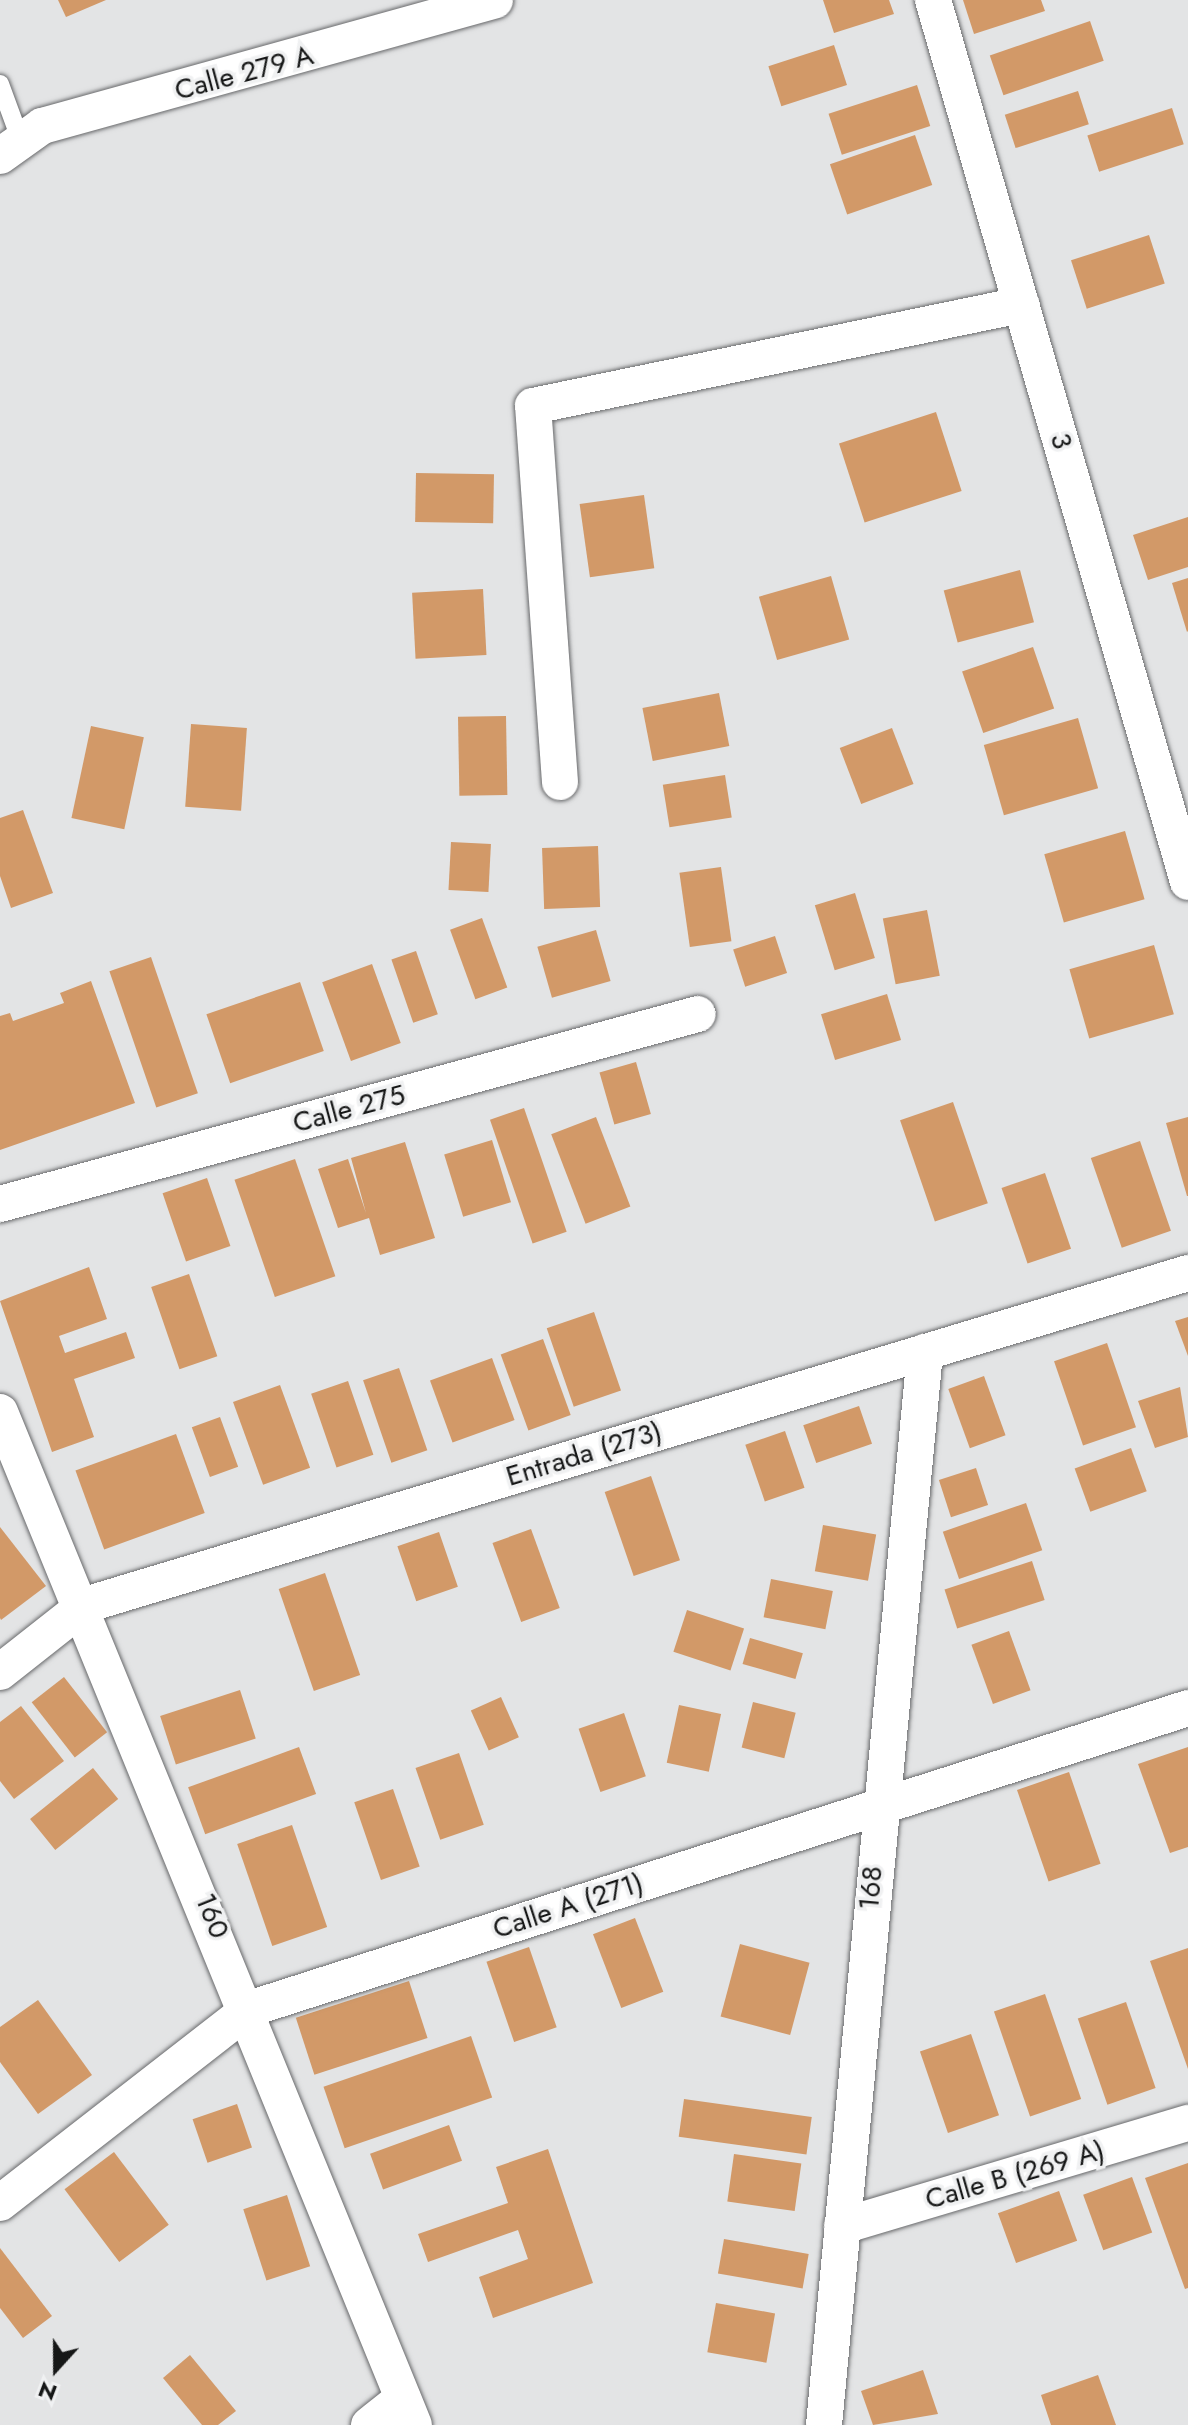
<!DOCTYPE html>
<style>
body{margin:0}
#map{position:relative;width:1188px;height:2425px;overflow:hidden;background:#e3e4e5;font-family:Jost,sans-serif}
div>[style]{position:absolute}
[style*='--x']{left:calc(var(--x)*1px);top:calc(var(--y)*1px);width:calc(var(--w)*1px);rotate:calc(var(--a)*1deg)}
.building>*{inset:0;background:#d29968;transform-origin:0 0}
.roads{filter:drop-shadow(0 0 2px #68696b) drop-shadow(0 0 2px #68696b)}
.lane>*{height:18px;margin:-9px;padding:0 9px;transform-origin:9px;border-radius:9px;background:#fff}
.street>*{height:36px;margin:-18px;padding:0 18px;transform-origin:18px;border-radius:18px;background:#fff}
span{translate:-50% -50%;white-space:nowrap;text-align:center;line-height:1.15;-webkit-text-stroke:7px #f0f1f2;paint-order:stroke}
.street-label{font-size:28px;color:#161717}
.north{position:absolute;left:16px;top:2329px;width:80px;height:80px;-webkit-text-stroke:6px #f0f1f2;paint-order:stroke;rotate:201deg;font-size:22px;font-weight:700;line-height:32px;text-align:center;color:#161717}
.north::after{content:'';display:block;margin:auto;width:28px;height:36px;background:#161717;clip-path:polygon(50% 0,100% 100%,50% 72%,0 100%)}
</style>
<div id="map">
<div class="building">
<i style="clip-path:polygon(58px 0,106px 0,66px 17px)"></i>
<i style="clip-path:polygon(823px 0,889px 0,894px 14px,834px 33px)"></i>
<i style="clip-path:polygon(963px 0,1041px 0,1045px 11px,974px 34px)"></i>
<i style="left:1090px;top:21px;width:42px;height:106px;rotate:71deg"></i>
<i style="left:834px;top:45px;width:42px;height:69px;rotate:72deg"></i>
<i style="left:917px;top:85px;width:43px;height:93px;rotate:72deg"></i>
<i style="left:1078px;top:91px;width:35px;height:77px;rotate:72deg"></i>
<i style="left:1172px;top:108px;width:38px;height:89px;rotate:72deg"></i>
<i style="left:915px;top:135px;width:53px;height:90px;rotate:71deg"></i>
<i style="left:1149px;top:235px;width:51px;height:82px;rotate:72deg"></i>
<i style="left:936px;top:412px;width:83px;height:102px;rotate:72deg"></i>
<i style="left:416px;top:473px;width:78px;height:49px;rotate:1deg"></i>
<i style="left:644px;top:495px;width:74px;height:65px;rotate:82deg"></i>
<i style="clip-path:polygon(1188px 517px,1188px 567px,1148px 580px,1133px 535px)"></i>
<i style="left:1020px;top:570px;width:54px;height:79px;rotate:75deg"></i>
<i style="left:831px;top:576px;width:66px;height:75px;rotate:74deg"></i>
<i style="clip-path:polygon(1188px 578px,1188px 631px,1187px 632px,1172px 583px)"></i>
<i style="left:483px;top:589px;width:66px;height:71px;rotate:87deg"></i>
<i style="left:1033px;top:647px;width:65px;height:75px;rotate:71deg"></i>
<i style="left:719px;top:693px;width:54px;height:78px;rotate:79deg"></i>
<i style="left:506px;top:716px;width:79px;height:48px;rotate:89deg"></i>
<i style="left:1078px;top:718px;width:73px;height:98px;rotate:74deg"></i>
<i style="left:191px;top:724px;width:56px;height:83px;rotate:4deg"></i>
<i style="left:91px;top:726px;width:54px;height:94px;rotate:12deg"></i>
<i style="left:892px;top:728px;width:60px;height:56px;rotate:69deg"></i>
<i style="left:725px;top:775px;width:43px;height:63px;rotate:81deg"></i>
<i style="clip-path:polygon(23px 810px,53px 893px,11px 908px,0 876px,0 818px)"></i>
<i style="left:1125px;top:831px;width:71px;height:84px;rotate:74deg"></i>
<i style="left:451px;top:842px;width:40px;height:48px;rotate:3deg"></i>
<i style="left:598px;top:846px;width:61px;height:56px;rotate:88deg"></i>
<i style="left:721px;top:867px;width:75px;height:42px;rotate:82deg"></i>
<i style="left:855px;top:893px;width:68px;height:42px;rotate:73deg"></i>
<i style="left:927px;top:910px;width:67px;height:45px;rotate:79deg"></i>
<i style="left:482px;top:918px;width:74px;height:34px;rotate:70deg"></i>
<i style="left:596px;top:930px;width:53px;height:61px;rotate:74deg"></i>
<i style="left:775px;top:936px;width:39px;height:44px;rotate:72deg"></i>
<i style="left:1154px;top:945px;width:72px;height:88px;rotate:74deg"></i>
<i style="left:416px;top:951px;width:67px;height:26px;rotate:71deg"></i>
<i style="left:151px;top:957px;width:144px;height:44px;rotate:71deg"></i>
<i style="left:372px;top:964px;width:84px;height:53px;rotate:70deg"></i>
<i style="clip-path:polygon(91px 981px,135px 1103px,0 1150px,0 1016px,10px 1013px,13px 1021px,64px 1003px,60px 993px)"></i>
<i style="left:300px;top:982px;width:73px;height:99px;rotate:71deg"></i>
<i style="left:887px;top:994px;width:48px;height:69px;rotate:73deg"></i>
<i style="left:636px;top:1062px;width:54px;height:38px;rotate:74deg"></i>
<i style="left:953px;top:1102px;width:107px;height:56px;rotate:71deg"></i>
<i style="left:524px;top:1108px;width:131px;height:36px;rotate:71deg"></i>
<i style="left:596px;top:1117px;width:96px;height:48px;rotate:69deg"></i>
<i style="clip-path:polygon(1188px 1117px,1188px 1196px,1187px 1196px,1166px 1123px)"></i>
<i style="left:492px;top:1140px;width:65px;height:50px;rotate:73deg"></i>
<i style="left:1140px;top:1141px;width:95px;height:52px;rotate:71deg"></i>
<i style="clip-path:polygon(405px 1142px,435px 1238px,380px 1255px,369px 1218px,338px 1228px,318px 1169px,348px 1159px,366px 1213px,351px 1158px)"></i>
<i style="left:295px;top:1159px;width:124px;height:64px;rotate:71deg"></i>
<i style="left:1045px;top:1173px;width:80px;height:46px;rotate:71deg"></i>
<i style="left:207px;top:1178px;width:72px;height:47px;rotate:71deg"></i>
<i style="clip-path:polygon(89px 1267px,107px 1319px,59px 1336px,65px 1353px,126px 1332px,135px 1358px,74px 1379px,94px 1437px,52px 1452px,0 1301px)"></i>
<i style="left:189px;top:1274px;width:87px;height:40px;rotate:71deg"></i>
<i style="left:594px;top:1312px;width:83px;height:50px;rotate:71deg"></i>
<i style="clip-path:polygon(1188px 1317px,1188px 1356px,1175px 1321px)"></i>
<i style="left:543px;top:1339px;width:81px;height:45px;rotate:70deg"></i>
<i style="left:1107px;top:1343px;width:89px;height:56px;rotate:71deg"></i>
<i style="left:492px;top:1358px;width:66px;height:66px;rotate:70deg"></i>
<i style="left:399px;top:1368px;width:87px;height:38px;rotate:71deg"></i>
<i style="left:984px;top:1376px;width:63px;height:38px;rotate:70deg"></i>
<i style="left:348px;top:1381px;width:78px;height:39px;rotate:71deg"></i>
<i style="left:280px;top:1385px;width:88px;height:50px;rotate:70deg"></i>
<i style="clip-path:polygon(1180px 1387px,1188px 1437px,1155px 1448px,1138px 1401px)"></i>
<i style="left:859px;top:1406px;width:40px;height:59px;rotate:71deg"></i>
<i style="left:220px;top:1417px;width:53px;height:30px;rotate:70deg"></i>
<i style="left:785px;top:1431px;width:60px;height:42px;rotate:71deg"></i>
<i style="left:176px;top:1434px;width:84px;height:107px;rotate:70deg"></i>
<i style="left:1131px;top:1448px;width:46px;height:60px;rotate:70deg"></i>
<i style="left:976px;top:1468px;width:39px;height:39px;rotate:72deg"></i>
<i style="left:651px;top:1476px;width:89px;height:49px;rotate:71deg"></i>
<i style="left:1026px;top:1503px;width:50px;height:88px;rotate:71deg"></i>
<i style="left:823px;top:1525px;width:54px;height:47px;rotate:10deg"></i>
<i style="clip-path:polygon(0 1527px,46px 1586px,1px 1620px,0 1618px)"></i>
<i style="left:531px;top:1529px;width:84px;height:41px;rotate:70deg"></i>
<i style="left:439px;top:1532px;width:58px;height:44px;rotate:71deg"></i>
<i style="left:1032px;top:1561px;width:41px;height:92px;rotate:72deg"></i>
<i style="left:325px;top:1573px;width:108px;height:49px;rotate:71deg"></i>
<i style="left:771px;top:1579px;width:63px;height:39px;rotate:11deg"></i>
<i style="left:687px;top:1610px;width:60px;height:44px;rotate:18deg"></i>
<i style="left:1009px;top:1631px;width:63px;height:40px;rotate:70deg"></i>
<i style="left:750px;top:1638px;width:55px;height:27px;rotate:16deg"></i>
<i style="left:64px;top:1677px;width:70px;height:41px;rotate:52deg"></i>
<i style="left:240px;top:1690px;width:51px;height:84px;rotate:72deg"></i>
<i style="left:501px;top:1697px;width:44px;height:33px;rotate:66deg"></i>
<i style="left:753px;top:1702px;width:44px;height:47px;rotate:14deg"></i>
<i style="left:679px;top:1705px;width:43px;height:59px;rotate:12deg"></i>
<i style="clip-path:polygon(21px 1706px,64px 1761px,14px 1799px,0 1781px,0 1722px)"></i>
<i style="left:624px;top:1713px;width:67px;height:48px;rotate:71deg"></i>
<i style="left:299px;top:1747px;width:50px;height:118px;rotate:70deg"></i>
<i style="clip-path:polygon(1188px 1747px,1188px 1847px,1170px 1853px,1138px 1764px)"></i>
<i style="left:459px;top:1753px;width:76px;height:46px;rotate:71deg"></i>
<i style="left:93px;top:1768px;width:40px;height:81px;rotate:51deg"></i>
<i style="left:1069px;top:1772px;width:97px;height:55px;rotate:71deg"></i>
<i style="left:393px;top:1789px;width:82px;height:41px;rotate:71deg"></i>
<i style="left:292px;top:1825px;width:108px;height:58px;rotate:71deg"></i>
<i style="left:635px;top:1918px;width:79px;height:45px;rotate:69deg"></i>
<i style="left:740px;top:1944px;width:72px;height:75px;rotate:15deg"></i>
<i style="left:529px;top:1947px;width:85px;height:45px;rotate:71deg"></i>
<i style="clip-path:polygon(1188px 1948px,1188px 2069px,1150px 1961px)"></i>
<i style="left:409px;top:1981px;width:60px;height:119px;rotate:72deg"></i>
<i style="left:1045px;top:1994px;width:111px;height:54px;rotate:71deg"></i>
<i style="clip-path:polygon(38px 2000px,92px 2075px,38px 2114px,0 2062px,0 2027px)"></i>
<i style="left:1126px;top:2002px;width:91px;height:51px;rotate:71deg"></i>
<i style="left:971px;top:2034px;width:86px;height:54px;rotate:71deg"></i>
<i style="left:471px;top:2036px;width:65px;height:156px;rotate:71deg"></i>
<i style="left:684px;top:2099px;width:129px;height:38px;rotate:8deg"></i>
<i style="left:237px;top:2104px;width:46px;height:47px;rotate:71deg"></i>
<i style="left:449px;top:2125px;width:38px;height:84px;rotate:70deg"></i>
<i style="clip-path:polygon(548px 2149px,593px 2283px,493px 2318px,479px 2277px,528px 2259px,518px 2230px,428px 2262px,418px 2234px,508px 2203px,496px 2167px)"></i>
<i style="left:114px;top:2152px;width:91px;height:62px;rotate:53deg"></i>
<i style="left:734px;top:2154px;width:68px;height:48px;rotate:8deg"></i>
<i style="clip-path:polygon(1188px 2163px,1188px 2288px,1185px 2289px,1145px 2178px)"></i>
<i style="left:1132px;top:2177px;width:59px;height:52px;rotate:70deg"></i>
<i style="left:1059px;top:2191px;width:53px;height:65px;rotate:70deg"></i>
<i style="left:287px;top:2195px;width:75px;height:46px;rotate:72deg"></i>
<i style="left:724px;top:2239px;width:86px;height:35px;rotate:10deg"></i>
<i style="clip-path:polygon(0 2248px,52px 2316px,23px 2338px,0 2308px)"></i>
<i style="left:716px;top:2303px;width:60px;height:50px;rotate:10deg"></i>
<i style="clip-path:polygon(190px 2355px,236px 2411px,218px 2425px,202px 2425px,163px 2378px)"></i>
<i style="clip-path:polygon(923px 2370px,938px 2414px,873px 2425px,861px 2391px)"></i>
<i style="clip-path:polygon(1098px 2375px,1116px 2425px,1051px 2425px,1041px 2395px)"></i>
</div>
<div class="roads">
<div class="lane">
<i style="--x:0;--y:84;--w:55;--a:69.9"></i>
</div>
<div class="street">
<i style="--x:933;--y:0;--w:918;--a:73.87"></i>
<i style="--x:0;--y:156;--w:52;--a:-35.5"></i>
<i style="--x:42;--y:126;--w:470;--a:-15.5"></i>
<i style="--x:560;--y:782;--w:377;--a:-94.1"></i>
<i style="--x:533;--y:406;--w:499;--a:-11.7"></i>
<i style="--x:0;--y:1204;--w:723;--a:-15.23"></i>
<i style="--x:0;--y:1412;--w:1094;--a:67.77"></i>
<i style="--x:0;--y:1672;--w:108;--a:-38.2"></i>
<i style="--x:85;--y:1605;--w:1152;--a:-16.75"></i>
<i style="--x:0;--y:2203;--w:316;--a:-37.9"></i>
<i style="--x:249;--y:2009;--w:986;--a:-17.77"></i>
<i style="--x:842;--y:2226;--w:361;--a:-16.6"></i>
<i style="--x:369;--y:2425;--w:43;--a:-38.5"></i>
<i style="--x:824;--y:2425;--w:1078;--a:-84.62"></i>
</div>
</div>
<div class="street-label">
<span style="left:244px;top:73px;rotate:-15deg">Calle 279 A</span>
<span style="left:1061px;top:441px;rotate:74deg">3</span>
<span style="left:349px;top:1109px;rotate:-15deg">Calle 275</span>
<span style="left:584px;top:1454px;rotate:-17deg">Entrada (273)</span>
<span style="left:871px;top:1888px;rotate:-85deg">168</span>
<span style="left:568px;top:1906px;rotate:-18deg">Calle A (271)</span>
<span style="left:212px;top:1916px;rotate:68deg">160</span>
<span style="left:1015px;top:2175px;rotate:-16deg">Calle B (269 A)</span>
</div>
<div class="north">N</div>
</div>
